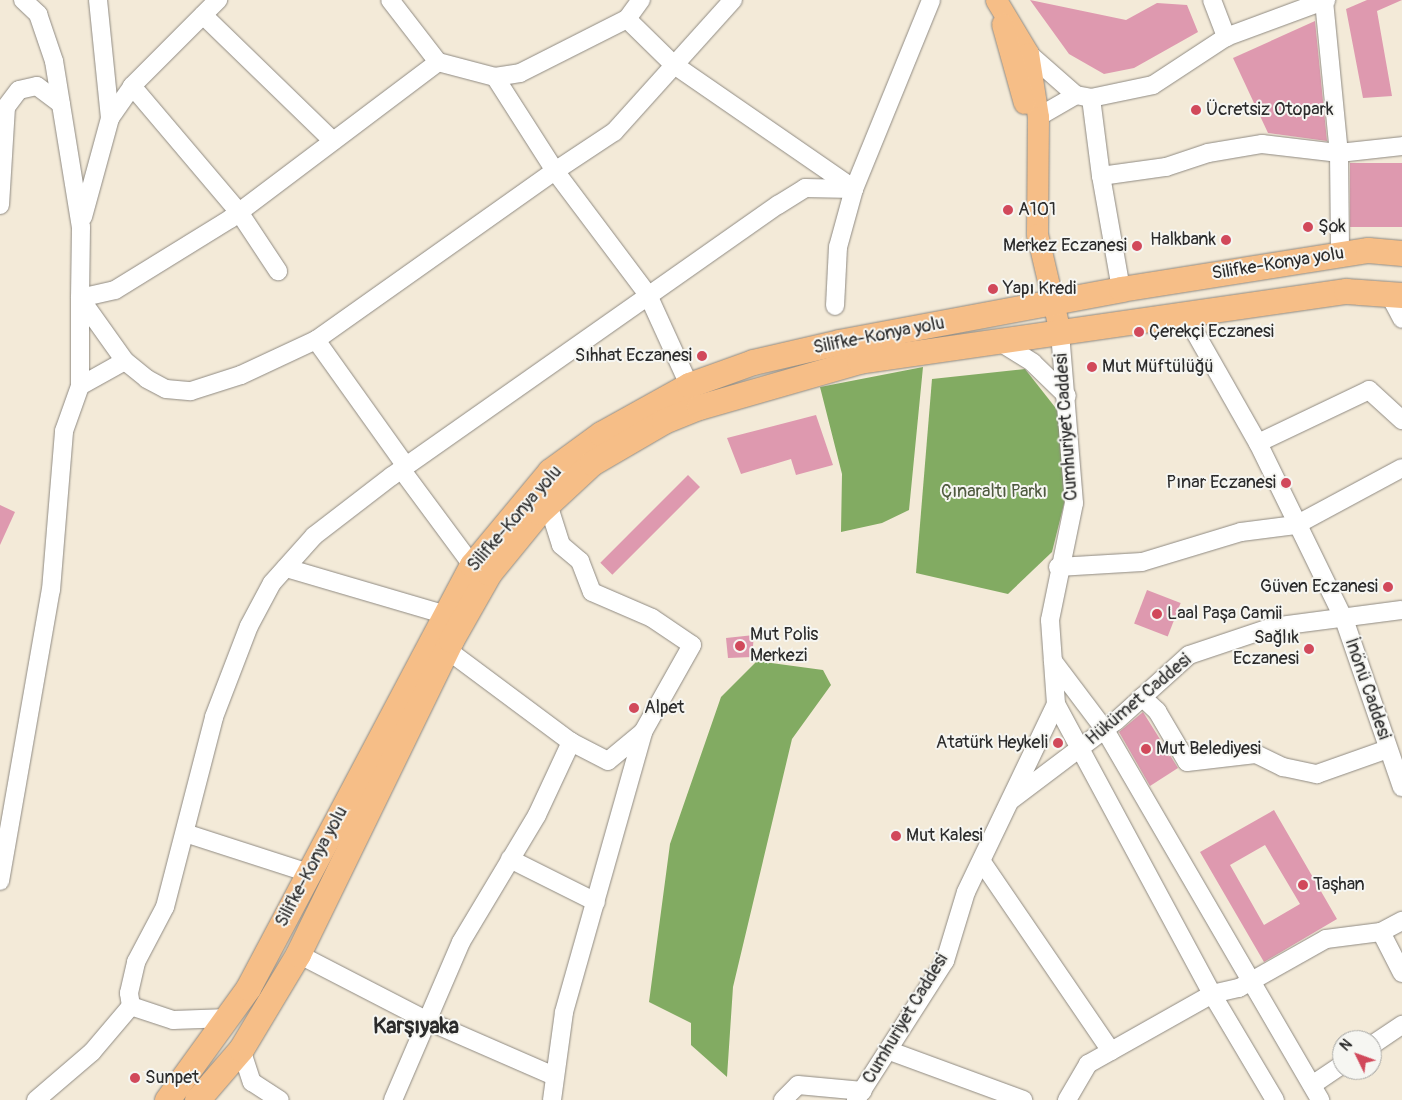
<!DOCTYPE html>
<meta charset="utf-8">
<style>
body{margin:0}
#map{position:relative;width:1402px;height:1100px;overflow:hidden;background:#f3ead8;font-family:Pangolin,sans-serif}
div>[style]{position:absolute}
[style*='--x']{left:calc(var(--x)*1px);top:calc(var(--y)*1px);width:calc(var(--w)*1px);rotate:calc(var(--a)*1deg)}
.forest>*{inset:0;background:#82ab62}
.building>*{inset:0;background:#de99af;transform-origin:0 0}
.roads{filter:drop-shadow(0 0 1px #8f8a82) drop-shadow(0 0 1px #8f8a82)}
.minor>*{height:18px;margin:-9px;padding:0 9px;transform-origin:9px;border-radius:9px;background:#fff}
.major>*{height:21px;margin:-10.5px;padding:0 10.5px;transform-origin:10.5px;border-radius:10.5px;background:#f6be87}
.highway>*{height:25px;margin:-12.5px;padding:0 12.5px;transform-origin:12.5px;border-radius:12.5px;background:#f6be87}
.dots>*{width:14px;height:14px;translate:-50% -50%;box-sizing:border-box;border:2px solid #f6f6f2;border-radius:50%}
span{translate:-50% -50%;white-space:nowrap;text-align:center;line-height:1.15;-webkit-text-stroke:4px #f6f6f2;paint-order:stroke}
.poi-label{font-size:18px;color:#2b2b2b}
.left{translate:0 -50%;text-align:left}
.right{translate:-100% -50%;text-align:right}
.street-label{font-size:18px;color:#2b2b2b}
.park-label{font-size:18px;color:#4f5a3f}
.district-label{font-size:22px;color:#2b2b2b;font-weight:700}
.north{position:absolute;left:1332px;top:1030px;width:50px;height:50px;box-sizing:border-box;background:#f6f6f2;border:1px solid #a5a5a2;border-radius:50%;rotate:312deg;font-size:14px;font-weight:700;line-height:20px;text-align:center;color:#2b2b2b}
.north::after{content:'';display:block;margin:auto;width:18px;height:22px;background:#d1495b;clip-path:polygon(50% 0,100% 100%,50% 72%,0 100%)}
</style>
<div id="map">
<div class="forest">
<i style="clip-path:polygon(923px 367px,909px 510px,882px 523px,841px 532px,842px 474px,820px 387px)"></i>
<i style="clip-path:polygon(1025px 369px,1062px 416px,1065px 500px,1052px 552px,1008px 594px,916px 573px,932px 379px)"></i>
<i style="clip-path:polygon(757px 661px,823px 670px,831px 685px,792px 739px,733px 987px,727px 1077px,691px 1045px,691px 1023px,649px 1002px,670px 844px,721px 697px)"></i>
</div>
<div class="building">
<i style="clip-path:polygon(1030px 0,1126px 20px,1157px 3px,1187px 5px,1198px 32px,1134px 68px,1104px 74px,1069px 54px)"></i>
<i style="clip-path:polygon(1367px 0,1402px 0,1377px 11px,1392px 96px,1363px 98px,1346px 9px)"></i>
<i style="clip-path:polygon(1315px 21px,1327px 141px,1268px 133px,1233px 58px)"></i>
<i style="left:1402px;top:163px;width:64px;height:52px;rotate:90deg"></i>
<i style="clip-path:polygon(816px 415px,833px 465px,796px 475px,791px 459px,741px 474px,727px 438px)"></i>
<i style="left:688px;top:475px;width:17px;height:124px;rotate:45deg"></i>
<i style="clip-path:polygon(0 505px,15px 512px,0 545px)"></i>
<i style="left:1147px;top:590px;width:36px;height:36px;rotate:21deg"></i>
<i style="clip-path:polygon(754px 635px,752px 657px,728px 658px,726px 638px)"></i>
<i style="clip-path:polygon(1143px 712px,1178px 768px,1150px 786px,1119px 732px)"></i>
<i style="clip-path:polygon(evenodd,1274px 810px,1337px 919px,1264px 962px,1200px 852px,1274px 810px,1265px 845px,1300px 904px,1264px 925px,1230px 865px,1265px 845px)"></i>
</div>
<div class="roads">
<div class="minor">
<i style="--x:23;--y:0;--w:21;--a:43"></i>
<i style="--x:38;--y:14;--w:50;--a:71.2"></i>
<i style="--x:54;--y:61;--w:168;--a:80.8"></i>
<i style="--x:81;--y:227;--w:71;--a:90.8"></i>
<i style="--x:80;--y:298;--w:77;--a:54.5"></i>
<i style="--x:125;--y:361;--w:28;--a:39"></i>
<i style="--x:147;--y:379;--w:21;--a:28"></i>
<i style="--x:166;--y:389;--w:25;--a:5"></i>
<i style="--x:191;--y:391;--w:52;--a:-17.7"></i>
<i style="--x:241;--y:375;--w:83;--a:-25"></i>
<i style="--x:316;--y:340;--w:293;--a:-35.3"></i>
<i style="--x:555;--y:171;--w:155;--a:53.1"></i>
<i style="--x:648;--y:295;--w:99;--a:65.5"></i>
<i style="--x:98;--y:0;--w:119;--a:84.2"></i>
<i style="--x:1212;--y:0;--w:40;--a:69"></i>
<i style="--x:1324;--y:1;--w:153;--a:84.4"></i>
<i style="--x:1339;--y:153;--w:102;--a:89.4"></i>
<i style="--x:203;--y:15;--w:181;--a:44.1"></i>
<i style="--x:627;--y:19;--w:24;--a:-54"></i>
<i style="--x:1028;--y:53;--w:64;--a:41.2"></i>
<i style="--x:1076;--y:95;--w:15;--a:11"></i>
<i style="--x:1091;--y:98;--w:63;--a:-11.8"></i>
<i style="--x:1153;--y:85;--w:87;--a:-33.3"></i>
<i style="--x:1226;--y:37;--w:107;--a:-20.3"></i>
<i style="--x:438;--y:62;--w:59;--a:14.7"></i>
<i style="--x:495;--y:77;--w:25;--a:-9"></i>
<i style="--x:520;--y:73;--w:120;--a:-26.8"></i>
<i style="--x:627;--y:19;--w:64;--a:44.4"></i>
<i style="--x:673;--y:64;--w:220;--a:34.6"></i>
<i style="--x:854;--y:189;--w:60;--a:105.4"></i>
<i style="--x:838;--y:247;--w:59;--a:92.9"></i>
<i style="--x:495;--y:77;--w:112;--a:57.4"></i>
<i style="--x:555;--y:171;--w:71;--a:-33.5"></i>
<i style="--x:614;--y:132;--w:178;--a:-48"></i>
<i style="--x:132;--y:86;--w:165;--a:49.7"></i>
<i style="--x:239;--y:212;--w:71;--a:56.5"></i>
<i style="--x:1091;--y:98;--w:79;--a:82.7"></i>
<i style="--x:1038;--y:117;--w:44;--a:-30.1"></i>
<i style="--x:0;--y:205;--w:98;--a:-86.5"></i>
<i style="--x:6;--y:107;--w:21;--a:-53"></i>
<i style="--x:19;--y:90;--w:18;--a:-13"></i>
<i style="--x:37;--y:86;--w:30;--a:37"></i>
<i style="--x:83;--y:217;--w:103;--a:-74.7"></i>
<i style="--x:110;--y:118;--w:39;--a:-55"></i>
<i style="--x:132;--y:86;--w:122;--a:-45"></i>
<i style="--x:1121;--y:289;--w:115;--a:-100"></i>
<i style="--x:1101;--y:176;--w:66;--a:-7.9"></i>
<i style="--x:1166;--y:167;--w:44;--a:-18.4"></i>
<i style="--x:1208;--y:153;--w:55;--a:-9.5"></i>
<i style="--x:1262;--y:144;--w:78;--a:6.7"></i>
<i style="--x:1339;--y:153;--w:63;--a:-6.3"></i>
<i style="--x:1390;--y:296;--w:26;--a:62"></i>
<i style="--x:1184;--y:313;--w:150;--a:60.4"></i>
<i style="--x:1258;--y:443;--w:196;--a:64"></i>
<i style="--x:1344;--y:619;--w:178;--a:71"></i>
<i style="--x:316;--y:340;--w:155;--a:54.5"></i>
<i style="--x:1000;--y:342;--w:39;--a:32"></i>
<i style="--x:1033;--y:363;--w:47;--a:44.1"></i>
<i style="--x:80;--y:386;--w:51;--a:-29.1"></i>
<i style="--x:1258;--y:443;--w:123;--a:-25.5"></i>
<i style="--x:1369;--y:390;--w:45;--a:42.3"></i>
<i style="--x:401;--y:469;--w:119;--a:53.5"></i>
<i style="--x:548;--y:504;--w:43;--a:72.4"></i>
<i style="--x:561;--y:545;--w:25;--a:40"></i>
<i style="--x:580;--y:561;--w:33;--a:69"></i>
<i style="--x:592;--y:592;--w:65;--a:23.4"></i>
<i style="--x:652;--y:618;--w:48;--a:34"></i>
<i style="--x:692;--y:645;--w:100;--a:119.4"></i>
<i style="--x:643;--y:732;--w:45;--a:140.4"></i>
<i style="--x:608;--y:761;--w:42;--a:-152.8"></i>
<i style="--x:1058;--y:567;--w:84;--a:-3.4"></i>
<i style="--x:1142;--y:562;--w:103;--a:-16.9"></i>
<i style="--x:1241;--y:532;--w:55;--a:-7.3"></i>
<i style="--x:1296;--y:525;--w:120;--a:-28.3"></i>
<i style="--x:286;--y:568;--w:164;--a:16.3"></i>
<i style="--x:1053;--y:661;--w:86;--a:53"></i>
<i style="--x:1105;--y:730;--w:428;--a:59.8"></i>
<i style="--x:1142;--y:697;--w:21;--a:43"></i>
<i style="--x:1157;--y:711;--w:59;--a:59.5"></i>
<i style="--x:1187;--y:762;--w:69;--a:-6.6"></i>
<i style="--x:1256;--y:754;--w:30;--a:26"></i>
<i style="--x:1283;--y:767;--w:35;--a:12"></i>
<i style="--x:1317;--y:774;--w:75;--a:-19.4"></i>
<i style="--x:1056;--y:704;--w:329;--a:61.7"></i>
<i style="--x:1212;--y:994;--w:123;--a:59.3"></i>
<i style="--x:1011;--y:800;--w:131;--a:-37"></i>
<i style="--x:1116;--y:721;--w:98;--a:-42.1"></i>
<i style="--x:1189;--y:655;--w:88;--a:-18.6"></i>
<i style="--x:1272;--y:627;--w:131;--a:-7.5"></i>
<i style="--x:185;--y:833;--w:130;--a:17.9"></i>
<i style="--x:510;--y:859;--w:96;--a:26.6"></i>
<i style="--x:982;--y:862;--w:229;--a:55.7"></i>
<i style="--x:0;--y:881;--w:295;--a:-80.1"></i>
<i style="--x:51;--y:590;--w:160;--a:-85.3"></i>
<i style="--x:64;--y:431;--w:48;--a:-70.4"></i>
<i style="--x:80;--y:386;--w:88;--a:-90"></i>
<i style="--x:80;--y:298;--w:36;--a:-13"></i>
<i style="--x:115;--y:290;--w:135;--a:-31.7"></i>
<i style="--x:230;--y:219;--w:261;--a:-37"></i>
<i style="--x:438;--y:62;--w:78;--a:-127.7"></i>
<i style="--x:1381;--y:932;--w:46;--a:62.9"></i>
<i style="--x:298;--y:954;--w:146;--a:27.3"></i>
<i style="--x:428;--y:1021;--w:137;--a:23.6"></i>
<i style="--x:229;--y:1018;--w:56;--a:178"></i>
<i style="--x:173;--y:1020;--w:44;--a:-161.6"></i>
<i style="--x:131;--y:1006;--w:13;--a:-99"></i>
<i style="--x:129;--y:993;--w:32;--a:-77"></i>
<i style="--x:136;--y:962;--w:62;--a:-62.2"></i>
<i style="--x:165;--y:907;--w:196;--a:-75.5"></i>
<i style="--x:214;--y:717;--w:97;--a:-69"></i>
<i style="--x:249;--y:626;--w:49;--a:-61.9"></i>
<i style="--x:272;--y:583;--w:63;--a:-48.2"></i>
<i style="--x:314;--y:536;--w:98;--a:-37.6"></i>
<i style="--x:392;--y:476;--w:472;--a:-35.1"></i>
<i style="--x:778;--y:205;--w:32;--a:-32"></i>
<i style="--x:805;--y:188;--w:49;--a:1.2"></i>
<i style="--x:854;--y:189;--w:204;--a:-67.8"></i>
<i style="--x:1372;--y:1045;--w:36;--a:-34"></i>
<i style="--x:241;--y:1049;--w:35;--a:72"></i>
<i style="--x:252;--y:1082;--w:33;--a:33"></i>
<i style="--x:890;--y:1051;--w:142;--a:20.2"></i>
<i style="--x:1312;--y:1085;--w:36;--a:-34"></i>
<i style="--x:36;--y:1100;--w:74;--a:-40.6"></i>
<i style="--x:92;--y:1052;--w:60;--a:-49.7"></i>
<i style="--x:393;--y:1100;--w:172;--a:-66.7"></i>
<i style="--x:461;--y:942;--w:148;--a:-59.1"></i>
<i style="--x:537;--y:815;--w:81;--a:-65"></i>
<i style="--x:571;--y:742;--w:167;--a:-143.3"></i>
<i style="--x:552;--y:1100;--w:89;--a:-82.2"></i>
<i style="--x:564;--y:1012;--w:291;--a:-74.2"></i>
<i style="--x:783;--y:1100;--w:21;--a:-45"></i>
<i style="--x:798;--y:1085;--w:65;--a:5.3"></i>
<i style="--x:856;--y:1100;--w:165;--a:-57.4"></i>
<i style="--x:945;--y:961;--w:72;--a:-73.1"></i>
<i style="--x:966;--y:892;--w:208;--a:-64.4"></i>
<i style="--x:1056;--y:704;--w:84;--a:-94.1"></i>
<i style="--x:1050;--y:620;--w:119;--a:-78.4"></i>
<i style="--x:1074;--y:503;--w:172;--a:-94.7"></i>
<i style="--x:1067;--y:1100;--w:42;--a:-59.7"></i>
<i style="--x:1088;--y:1064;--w:142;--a:-29.4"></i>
<i style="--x:1212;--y:994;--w:28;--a:-13"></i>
<i style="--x:1239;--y:988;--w:100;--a:-29.4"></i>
<i style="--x:1326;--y:939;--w:55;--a:-7.3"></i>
<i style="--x:1381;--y:932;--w:24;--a:-28"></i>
</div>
<div class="major">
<i style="--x:996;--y:0;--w:62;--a:58.9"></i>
<i style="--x:1028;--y:53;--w:65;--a:81.1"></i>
<i style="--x:1038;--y:117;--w:117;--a:90.5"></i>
<i style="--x:1037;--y:234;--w:101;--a:76.8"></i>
<i style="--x:1002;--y:24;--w:82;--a:74.4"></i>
</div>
<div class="highway">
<i style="--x:167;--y:1100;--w:138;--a:-54.1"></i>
<i style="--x:248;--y:988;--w:479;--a:-62.1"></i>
<i style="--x:472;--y:565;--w:122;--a:-50.3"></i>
<i style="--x:550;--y:471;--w:63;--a:-36"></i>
<i style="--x:601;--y:434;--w:101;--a:-29.1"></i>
<i style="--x:689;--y:385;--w:68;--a:-19.8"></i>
<i style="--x:753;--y:362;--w:88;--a:-13.1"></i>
<i style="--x:839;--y:342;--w:287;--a:-10.6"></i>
<i style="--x:1121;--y:289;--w:250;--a:-9"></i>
<i style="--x:1368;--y:250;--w:34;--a:5"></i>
<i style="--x:197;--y:1100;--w:67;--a:-49.2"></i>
<i style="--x:241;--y:1049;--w:111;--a:-59"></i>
<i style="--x:298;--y:954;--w:349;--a:-64"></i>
<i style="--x:451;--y:640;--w:77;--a:-60.4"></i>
<i style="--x:489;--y:573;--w:79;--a:-50.7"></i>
<i style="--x:539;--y:512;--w:72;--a:-42.8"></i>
<i style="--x:592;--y:463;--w:83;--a:-30.3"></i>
<i style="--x:664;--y:421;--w:38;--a:-22"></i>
<i style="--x:699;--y:407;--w:166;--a:-16"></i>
<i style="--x:859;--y:361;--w:492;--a:-8.2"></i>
<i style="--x:1346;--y:291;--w:56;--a:4.1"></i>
</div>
</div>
<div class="dots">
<i style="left:1196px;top:110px;background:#d1495b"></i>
<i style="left:1008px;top:210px;background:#d1495b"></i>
<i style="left:1308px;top:227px;background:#d1495b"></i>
<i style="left:1226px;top:240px;background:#d1495b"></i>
<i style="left:1137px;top:246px;background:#d1495b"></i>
<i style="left:993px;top:289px;background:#d1495b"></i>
<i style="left:1139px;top:332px;background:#d1495b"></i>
<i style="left:702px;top:356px;background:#d1495b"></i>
<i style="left:1092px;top:367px;background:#d1495b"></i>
<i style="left:1286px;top:483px;background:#d1495b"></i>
<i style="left:1388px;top:587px;background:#d1495b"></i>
<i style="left:1157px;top:614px;background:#d1495b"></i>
<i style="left:740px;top:646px;background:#d1495b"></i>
<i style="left:1309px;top:649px;background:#d1495b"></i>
<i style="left:634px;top:708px;background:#d1495b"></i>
<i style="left:1058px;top:743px;background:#d1495b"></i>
<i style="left:1146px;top:749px;background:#d1495b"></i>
<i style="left:896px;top:836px;background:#d1495b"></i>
<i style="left:1303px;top:885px;background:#d1495b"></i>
<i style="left:135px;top:1078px;background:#d1495b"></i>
</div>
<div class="poi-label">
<span class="left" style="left:1206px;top:110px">Ücretsiz Otopark</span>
<span class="left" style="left:1018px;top:210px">A101</span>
<span class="left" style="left:1318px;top:227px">Şok</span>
<span class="right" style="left:1216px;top:240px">Halkbank</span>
<span class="right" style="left:1127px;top:246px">Merkez Eczanesi</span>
<span class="left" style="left:1003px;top:289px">Yapı Kredi</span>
<span class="left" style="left:1149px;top:332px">Çerekçi Eczanesi</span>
<span class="right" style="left:692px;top:356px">Sıhhat Eczanesi</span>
<span class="left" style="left:1102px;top:367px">Mut Müftülüğü</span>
<span class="right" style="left:1276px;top:483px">Pınar Eczanesi</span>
<span class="right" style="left:1378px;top:587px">Güven Eczanesi</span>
<span class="left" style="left:1167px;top:614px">Laal Paşa Camii</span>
<span class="left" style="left:750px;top:646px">Mut Polis<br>Merkezi</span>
<span class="right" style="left:1299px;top:649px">Sağlık<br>Eczanesi</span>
<span class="left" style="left:644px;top:708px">Alpet</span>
<span class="right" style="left:1048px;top:743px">Atatürk Heykeli</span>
<span class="left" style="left:1156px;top:749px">Mut Belediyesi</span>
<span class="left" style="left:906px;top:836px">Mut Kalesi</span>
<span class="left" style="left:1313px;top:885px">Taşhan</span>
<span class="left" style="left:145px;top:1078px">Sunpet</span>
</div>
<div class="street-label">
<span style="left:1278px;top:264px;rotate:-9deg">Silifke-Konya yolu</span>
<span style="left:879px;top:336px;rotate:-11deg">Silifke-Konya yolu</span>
<span style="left:1067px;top:427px;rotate:-94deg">Cumhuriyet Caddesi</span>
<span style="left:515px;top:519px;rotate:-49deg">Silifke-Konya yolu</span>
<span style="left:1367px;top:689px;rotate:71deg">İnönü Caddesi</span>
<span style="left:1139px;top:700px;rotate:-40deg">Hükümet Caddesi</span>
<span style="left:312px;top:867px;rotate:-62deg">Silifke-Konya yolu</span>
<span style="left:906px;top:1019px;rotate:-59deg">Cumhuriyet Caddesi</span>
</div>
<div class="park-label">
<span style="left:994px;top:492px">Çınaraltı Parkı</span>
</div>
<div class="district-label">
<span style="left:416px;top:1027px">Karşıyaka</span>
</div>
<div class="north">N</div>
</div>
